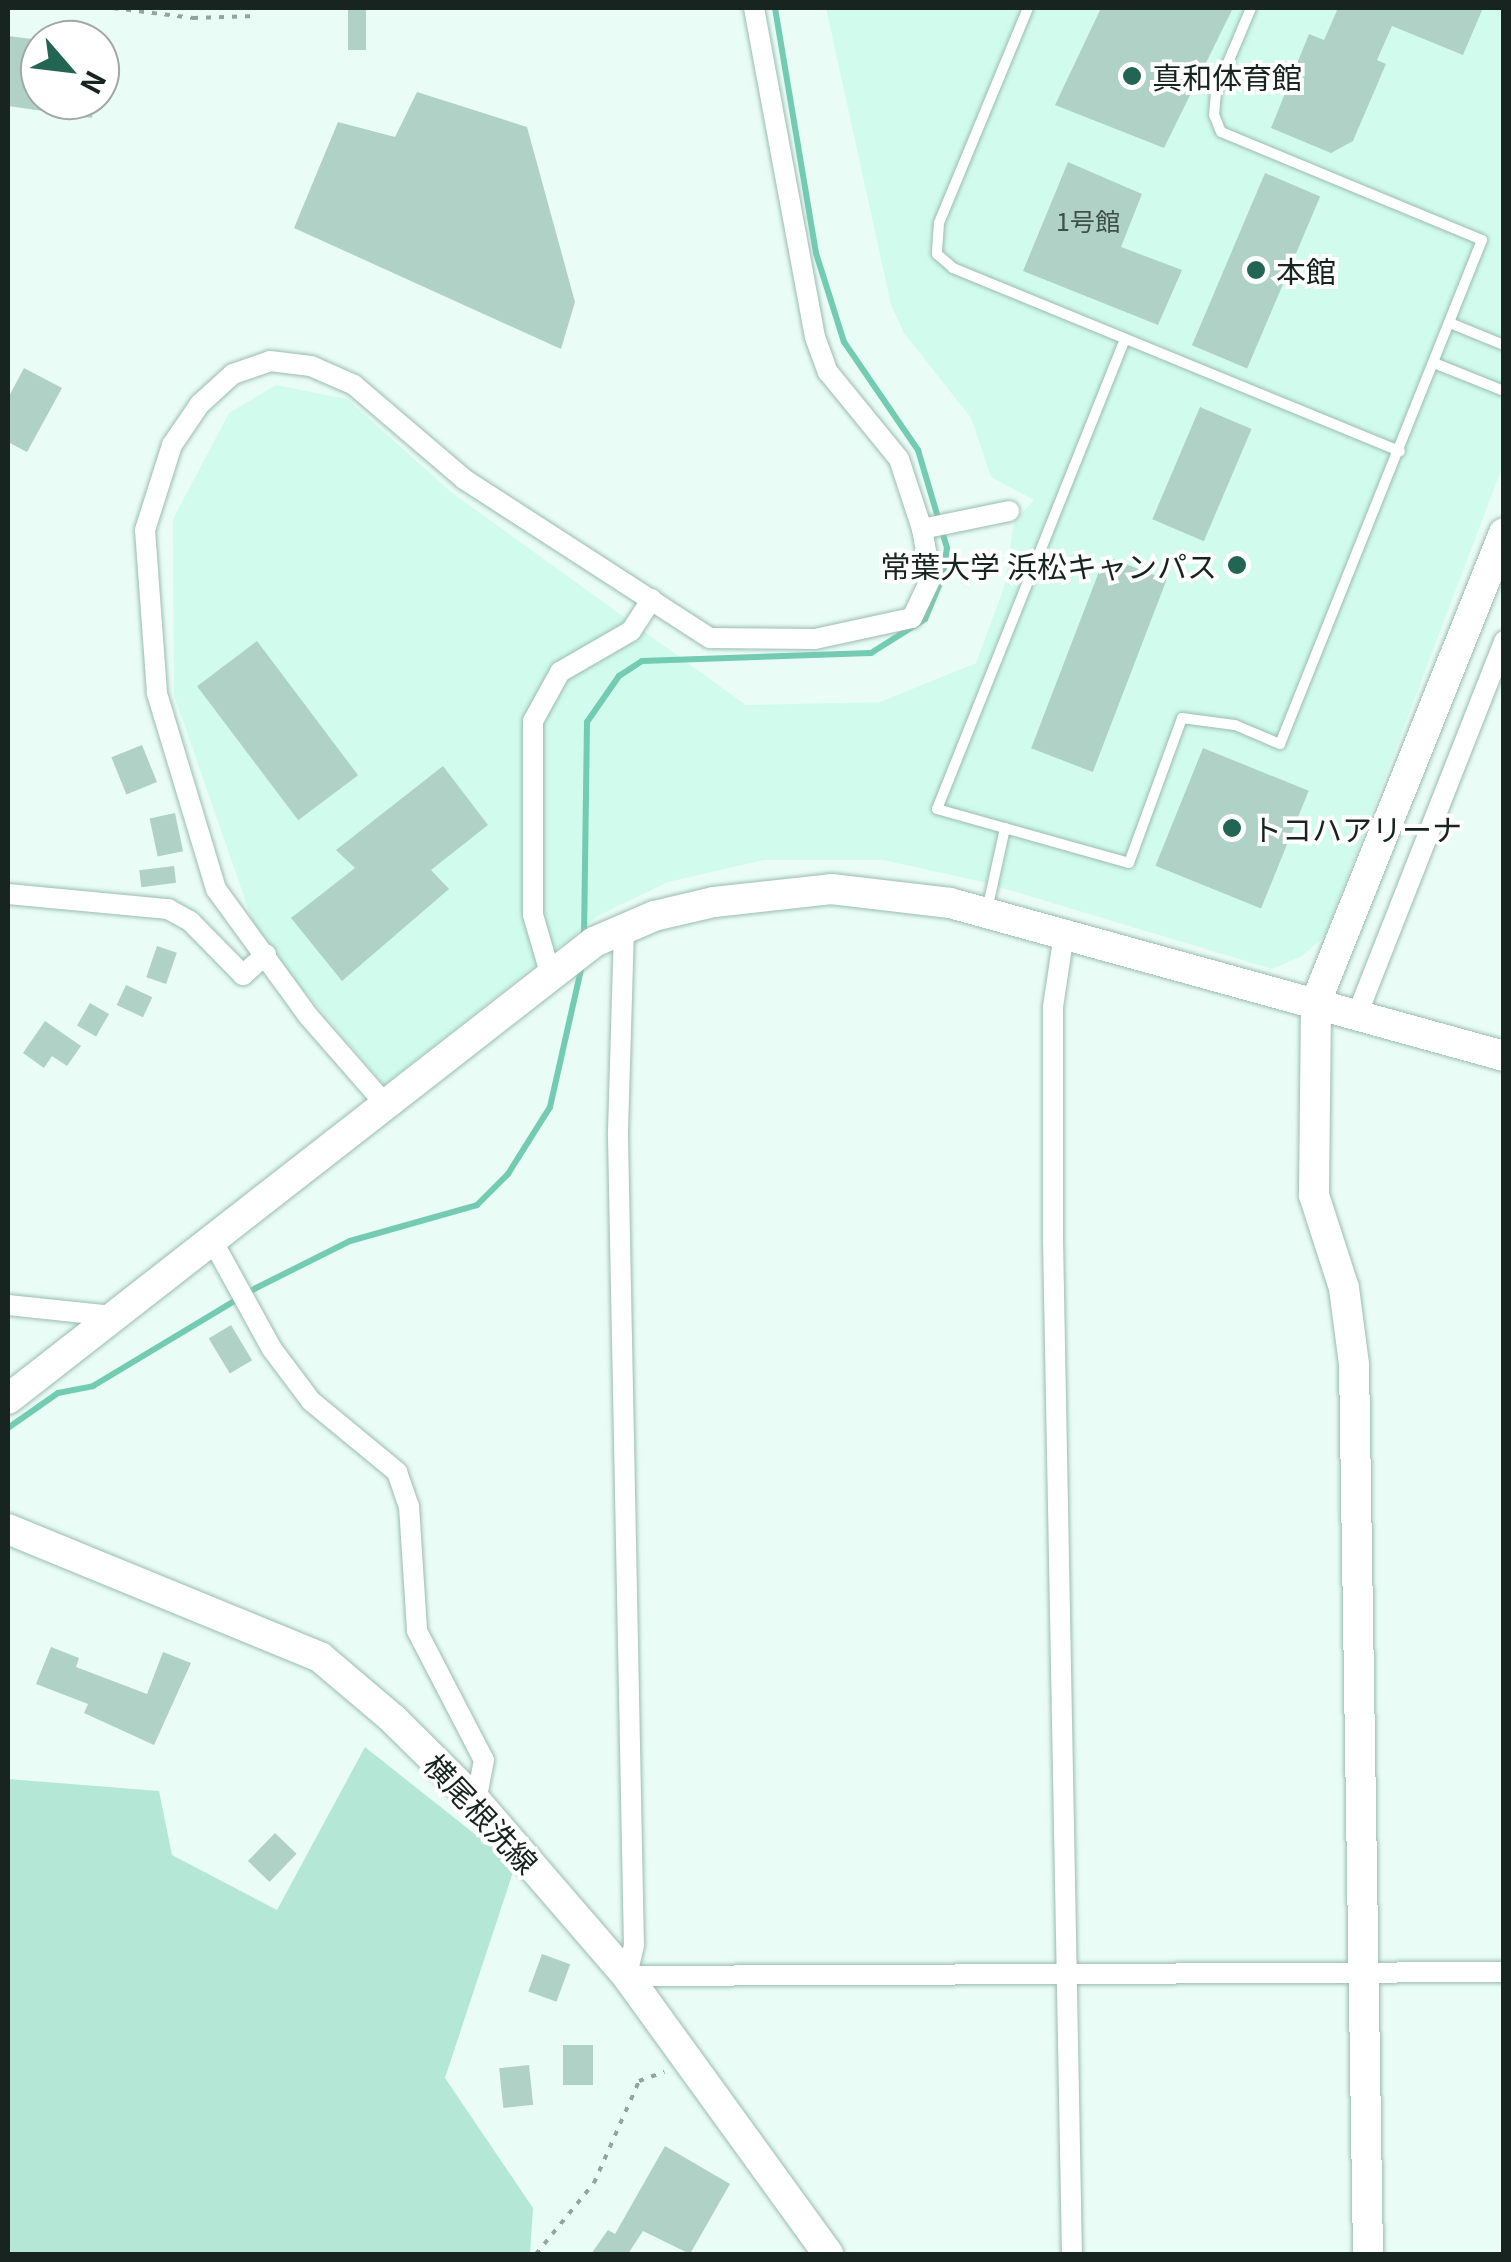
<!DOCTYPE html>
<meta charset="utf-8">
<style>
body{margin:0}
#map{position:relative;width:1511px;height:2262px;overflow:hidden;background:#e9fdf6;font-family:Georgia,"Noto Sans JP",serif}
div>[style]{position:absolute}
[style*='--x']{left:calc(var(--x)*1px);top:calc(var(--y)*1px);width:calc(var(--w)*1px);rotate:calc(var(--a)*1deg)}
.built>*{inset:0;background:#d1fced}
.green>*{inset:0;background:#b5e7d6}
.stream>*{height:6px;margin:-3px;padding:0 3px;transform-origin:3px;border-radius:3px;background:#73cbb1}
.building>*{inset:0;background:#b0d1c6;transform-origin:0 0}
.path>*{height:4px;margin-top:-2px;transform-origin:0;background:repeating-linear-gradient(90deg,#92a49d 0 5px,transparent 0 13px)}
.roads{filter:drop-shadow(0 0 2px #9bbcb1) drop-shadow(0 0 2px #9bbcb1)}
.lane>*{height:10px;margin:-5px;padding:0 5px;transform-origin:5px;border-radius:5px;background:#fff}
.street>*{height:20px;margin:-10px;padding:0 10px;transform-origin:10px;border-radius:10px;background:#fff}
.secondary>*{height:30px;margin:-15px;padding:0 15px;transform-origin:15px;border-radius:15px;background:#fff}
.dots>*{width:28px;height:28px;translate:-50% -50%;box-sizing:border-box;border:5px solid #fff;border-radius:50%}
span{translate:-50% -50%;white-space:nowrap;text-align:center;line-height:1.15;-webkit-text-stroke:8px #fff;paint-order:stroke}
.number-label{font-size:25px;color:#3d4f49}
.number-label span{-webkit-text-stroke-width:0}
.poi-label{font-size:30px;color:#17241f}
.left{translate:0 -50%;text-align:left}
.right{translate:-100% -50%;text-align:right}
.street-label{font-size:30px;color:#17241f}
.frame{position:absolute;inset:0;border:10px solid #17241f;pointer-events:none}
.north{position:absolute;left:20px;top:20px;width:100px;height:100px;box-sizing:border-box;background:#fff;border:2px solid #a2a7a5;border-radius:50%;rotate:118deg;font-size:28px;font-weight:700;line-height:40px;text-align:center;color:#17241f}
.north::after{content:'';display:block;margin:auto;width:35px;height:45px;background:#236553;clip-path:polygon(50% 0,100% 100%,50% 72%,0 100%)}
</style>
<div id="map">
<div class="built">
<i style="clip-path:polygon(826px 8px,1503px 8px,1503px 465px,1325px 936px,1302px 956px,1272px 969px,979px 881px,883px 860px,764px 860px,668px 882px,598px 916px,384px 1085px,258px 937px,174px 695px,173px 519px,229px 413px,276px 385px,347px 399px,451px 492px,746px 705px,880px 702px,976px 663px,1004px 587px,1014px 522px,1034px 500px,991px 477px,971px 418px,904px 333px,891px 305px)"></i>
</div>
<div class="green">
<i style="clip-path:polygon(365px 1747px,515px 1866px,445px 2078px,533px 2208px,530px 2254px,8px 2254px,8px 1779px,159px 1791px,172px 1855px,277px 1910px)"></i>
</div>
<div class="stream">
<i style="--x:584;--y:937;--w:215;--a:-89.2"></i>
<i style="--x:587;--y:722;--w:56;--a:-55.2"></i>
<i style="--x:619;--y:676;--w:27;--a:-33"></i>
<i style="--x:642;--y:661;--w:229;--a:-2"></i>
<i style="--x:871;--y:653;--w:64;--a:-32.2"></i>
<i style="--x:925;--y:619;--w:47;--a:-67.3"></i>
<i style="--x:943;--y:576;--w:28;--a:-82"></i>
<i style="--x:947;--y:548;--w:102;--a:-106.5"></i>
<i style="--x:918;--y:450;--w:131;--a:-124.4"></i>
<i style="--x:844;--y:342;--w:93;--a:-107.5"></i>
<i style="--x:816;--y:253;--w:248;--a:-99.5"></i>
<i style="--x:8;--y:1428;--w:61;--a:-35"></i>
<i style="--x:58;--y:1393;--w:36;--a:-11"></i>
<i style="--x:93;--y:1386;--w:190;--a:-31"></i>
<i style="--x:256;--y:1288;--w:105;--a:-26.6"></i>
<i style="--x:350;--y:1241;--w:132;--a:-15.8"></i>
<i style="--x:477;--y:1205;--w:44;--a:-45"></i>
<i style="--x:508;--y:1174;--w:79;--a:-57.9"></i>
<i style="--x:550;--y:1107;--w:146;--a:-77.3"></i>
</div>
<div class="building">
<i style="left:348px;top:8px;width:18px;height:42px"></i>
<i style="clip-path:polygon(1101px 8px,1233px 8px,1164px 148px,1055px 105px)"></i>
<i style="clip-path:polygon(1338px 8px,1483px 8px,1463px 55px,1392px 26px,1377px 60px,1386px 64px,1353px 141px,1331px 153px,1271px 128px,1309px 34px,1324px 40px)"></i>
<i style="clip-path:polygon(8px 36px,40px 40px,40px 100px,94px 100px,92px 118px,8px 106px)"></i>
<i style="clip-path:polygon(417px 92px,527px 127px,575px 302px,561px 349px,294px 228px,338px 122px,395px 137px)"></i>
<i style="clip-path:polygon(1068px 162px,1142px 194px,1121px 247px,1182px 270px,1158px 325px,1023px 271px)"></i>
<i style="left:1265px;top:173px;width:60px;height:187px;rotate:23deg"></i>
<i style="clip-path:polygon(24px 368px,62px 388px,27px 452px,8px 442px,8px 398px)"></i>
<i style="left:1200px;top:407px;width:56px;height:122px;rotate:23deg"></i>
<i style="left:1105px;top:556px;width:66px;height:206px;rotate:21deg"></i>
<i style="left:257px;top:641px;width:168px;height:75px;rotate:53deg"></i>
<i style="left:142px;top:745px;width:40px;height:33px;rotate:68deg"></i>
<i style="left:1203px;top:748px;width:114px;height:127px;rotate:22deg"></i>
<i style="clip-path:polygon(443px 766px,488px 825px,431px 870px,449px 889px,342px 981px,291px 918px,355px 868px,336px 850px)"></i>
<i style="left:175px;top:813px;width:39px;height:26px;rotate:78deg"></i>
<i style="left:174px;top:866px;width:17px;height:35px;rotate:83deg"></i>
<i style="left:157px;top:946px;width:21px;height:33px;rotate:19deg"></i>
<i style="left:126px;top:985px;width:29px;height:22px;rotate:25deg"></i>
<i style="left:90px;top:1003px;width:22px;height:26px;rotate:30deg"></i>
<i style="clip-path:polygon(45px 1021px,81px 1046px,67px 1066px,52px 1056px,44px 1068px,23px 1053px)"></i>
<i style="left:231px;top:1325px;width:41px;height:26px;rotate:59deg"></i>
<i style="clip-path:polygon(51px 1647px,79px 1658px,76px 1667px,147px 1694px,163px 1652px,191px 1663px,154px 1745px,84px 1713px,88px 1704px,36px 1684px)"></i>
<i style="left:275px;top:1833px;width:30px;height:39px;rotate:44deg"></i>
<i style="left:542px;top:1954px;width:30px;height:40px;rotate:20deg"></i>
<i style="left:563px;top:2045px;width:30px;height:40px"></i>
<i style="left:529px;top:2065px;width:40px;height:30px;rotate:84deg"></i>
<i style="clip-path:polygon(665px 2146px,730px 2184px,690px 2254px,643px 2231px,628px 2254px,591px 2254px,608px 2230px,615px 2234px)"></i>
</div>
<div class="path">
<i style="--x:113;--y:8;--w:81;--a:7.1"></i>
<i style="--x:193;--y:18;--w:64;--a:-1.8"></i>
<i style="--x:536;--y:2254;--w:92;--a:-50.8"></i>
<i style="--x:594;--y:2183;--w:111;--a:-66.2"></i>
<i style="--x:639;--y:2081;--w:27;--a:-20"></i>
</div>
<div class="roads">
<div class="lane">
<i style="--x:1028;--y:8;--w:233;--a:112.5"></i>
<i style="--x:939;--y:223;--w:31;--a:94"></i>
<i style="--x:937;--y:254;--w:21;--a:41"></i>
<i style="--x:953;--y:268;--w:483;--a:22.3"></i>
<i style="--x:1450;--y:323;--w:58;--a:22.2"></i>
<i style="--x:1125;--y:339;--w:506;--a:111.8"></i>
<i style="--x:937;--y:809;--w:199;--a:15.7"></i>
<i style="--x:1129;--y:863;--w:154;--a:-69.9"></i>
<i style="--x:1182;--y:718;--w:53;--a:7.5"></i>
<i style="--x:1235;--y:725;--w:49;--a:22.9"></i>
<i style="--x:1280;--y:744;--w:543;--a:-68.16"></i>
<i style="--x:1482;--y:240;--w:282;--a:-157.5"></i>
<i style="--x:1221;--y:132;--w:18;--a:-112"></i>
<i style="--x:1214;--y:115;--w:24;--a:-85"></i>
<i style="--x:1216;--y:91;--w:90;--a:-67.1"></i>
<i style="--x:1434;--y:363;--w:75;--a:21.8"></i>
<i style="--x:987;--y:910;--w:84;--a:-77.6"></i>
</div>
<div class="street">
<i style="--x:754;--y:8;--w:335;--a:79.5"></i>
<i style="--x:815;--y:337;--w:37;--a:70"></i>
<i style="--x:828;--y:372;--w:112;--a:50.8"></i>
<i style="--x:899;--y:459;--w:74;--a:71.8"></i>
<i style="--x:8;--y:894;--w:161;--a:5.4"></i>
<i style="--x:168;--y:909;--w:25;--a:29"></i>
<i style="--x:190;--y:921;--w:76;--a:45.5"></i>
<i style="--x:243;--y:975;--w:31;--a:-42"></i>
<i style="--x:624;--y:929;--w:208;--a:91.7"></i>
<i style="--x:618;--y:1137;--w:808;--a:88.87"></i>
<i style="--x:634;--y:1945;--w:32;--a:103"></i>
<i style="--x:627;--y:1976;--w:877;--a:-0.26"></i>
<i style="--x:1064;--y:934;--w:74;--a:98.6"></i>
<i style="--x:1053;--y:1007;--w:232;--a:90"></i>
<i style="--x:1053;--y:1239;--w:1015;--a:88.93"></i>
<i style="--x:550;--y:973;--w:60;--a:-106.3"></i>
<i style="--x:533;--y:915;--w:194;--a:-90"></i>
<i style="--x:533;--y:721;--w:56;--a:-61.1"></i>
<i style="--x:560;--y:672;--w:82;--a:-30"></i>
<i style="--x:631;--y:631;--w:38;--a:-57"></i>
<i style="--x:1357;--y:1015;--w:402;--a:-68.5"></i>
<i style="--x:385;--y:1104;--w:116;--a:-131.1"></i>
<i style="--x:309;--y:1017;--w:158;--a:-126"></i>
<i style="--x:216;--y:889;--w:205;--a:-106.8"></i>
<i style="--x:157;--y:693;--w:163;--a:-94.2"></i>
<i style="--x:145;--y:530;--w:89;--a:-72.4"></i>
<i style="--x:172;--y:445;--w:50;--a:-55.7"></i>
<i style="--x:200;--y:404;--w:45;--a:-42.3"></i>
<i style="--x:233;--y:374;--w:39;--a:-19"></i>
<i style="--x:270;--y:361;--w:41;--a:7"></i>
<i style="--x:311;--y:366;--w:47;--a:23.8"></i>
<i style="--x:354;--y:385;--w:145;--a:40.5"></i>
<i style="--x:464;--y:479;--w:293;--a:32.9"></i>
<i style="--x:710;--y:638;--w:105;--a:0.5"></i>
<i style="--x:815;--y:639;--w:99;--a:-12.2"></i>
<i style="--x:912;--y:618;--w:44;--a:-64.6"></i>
<i style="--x:931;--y:578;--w:50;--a:-100.4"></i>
<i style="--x:922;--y:529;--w:89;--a:-11.7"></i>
<i style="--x:212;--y:1240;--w:124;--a:61.2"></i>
<i style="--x:272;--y:1349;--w:65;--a:53.1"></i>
<i style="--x:311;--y:1401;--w:112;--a:39.5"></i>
<i style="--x:397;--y:1472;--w:36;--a:71"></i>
<i style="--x:409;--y:1506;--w:125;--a:86.3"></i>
<i style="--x:417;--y:1631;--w:145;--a:62.6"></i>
<i style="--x:484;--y:1760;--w:42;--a:101"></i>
<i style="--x:8;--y:1305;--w:105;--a:6"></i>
</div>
<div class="secondary">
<i style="--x:8;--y:1399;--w:743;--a:-37.95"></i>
<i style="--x:594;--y:942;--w:65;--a:-23.4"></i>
<i style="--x:654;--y:916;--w:62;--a:-13.1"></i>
<i style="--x:714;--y:902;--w:118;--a:-6.3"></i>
<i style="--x:831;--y:889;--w:120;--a:6.7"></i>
<i style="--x:950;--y:903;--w:575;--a:15.44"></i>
<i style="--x:8;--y:1529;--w:337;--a:22.3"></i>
<i style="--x:320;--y:1657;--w:96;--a:40.3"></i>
<i style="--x:393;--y:1719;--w:117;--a:44.7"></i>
<i style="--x:476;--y:1801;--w:231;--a:49.2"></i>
<i style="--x:627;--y:1976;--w:343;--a:54.1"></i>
<i style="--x:1368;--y:2254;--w:890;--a:-90.9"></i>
<i style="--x:1354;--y:1364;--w:77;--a:-97.5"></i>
<i style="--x:1344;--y:1288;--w:98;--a:-107.9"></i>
<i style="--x:1314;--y:1195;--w:193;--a:-89.4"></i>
<i style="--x:1316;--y:1002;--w:505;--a:-68.16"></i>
</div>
</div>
<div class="dots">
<i style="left:1132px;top:76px;background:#236553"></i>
<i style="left:1256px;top:270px;background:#236553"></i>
<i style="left:1237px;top:565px;background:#236553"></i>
<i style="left:1232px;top:828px;background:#236553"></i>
</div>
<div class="number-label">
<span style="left:1088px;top:220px">1号館</span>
</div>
<div class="poi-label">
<span class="left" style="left:1152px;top:76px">真和体育館</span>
<span class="left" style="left:1276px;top:270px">本館</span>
<span class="right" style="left:1217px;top:565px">常葉大学 浜松キャンパス</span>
<span class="left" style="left:1252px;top:828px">トコハアリーナ</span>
</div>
<div class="street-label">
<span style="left:482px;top:1813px;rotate:47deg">横尾根洗線</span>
</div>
<div class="frame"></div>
<div class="north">N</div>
</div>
